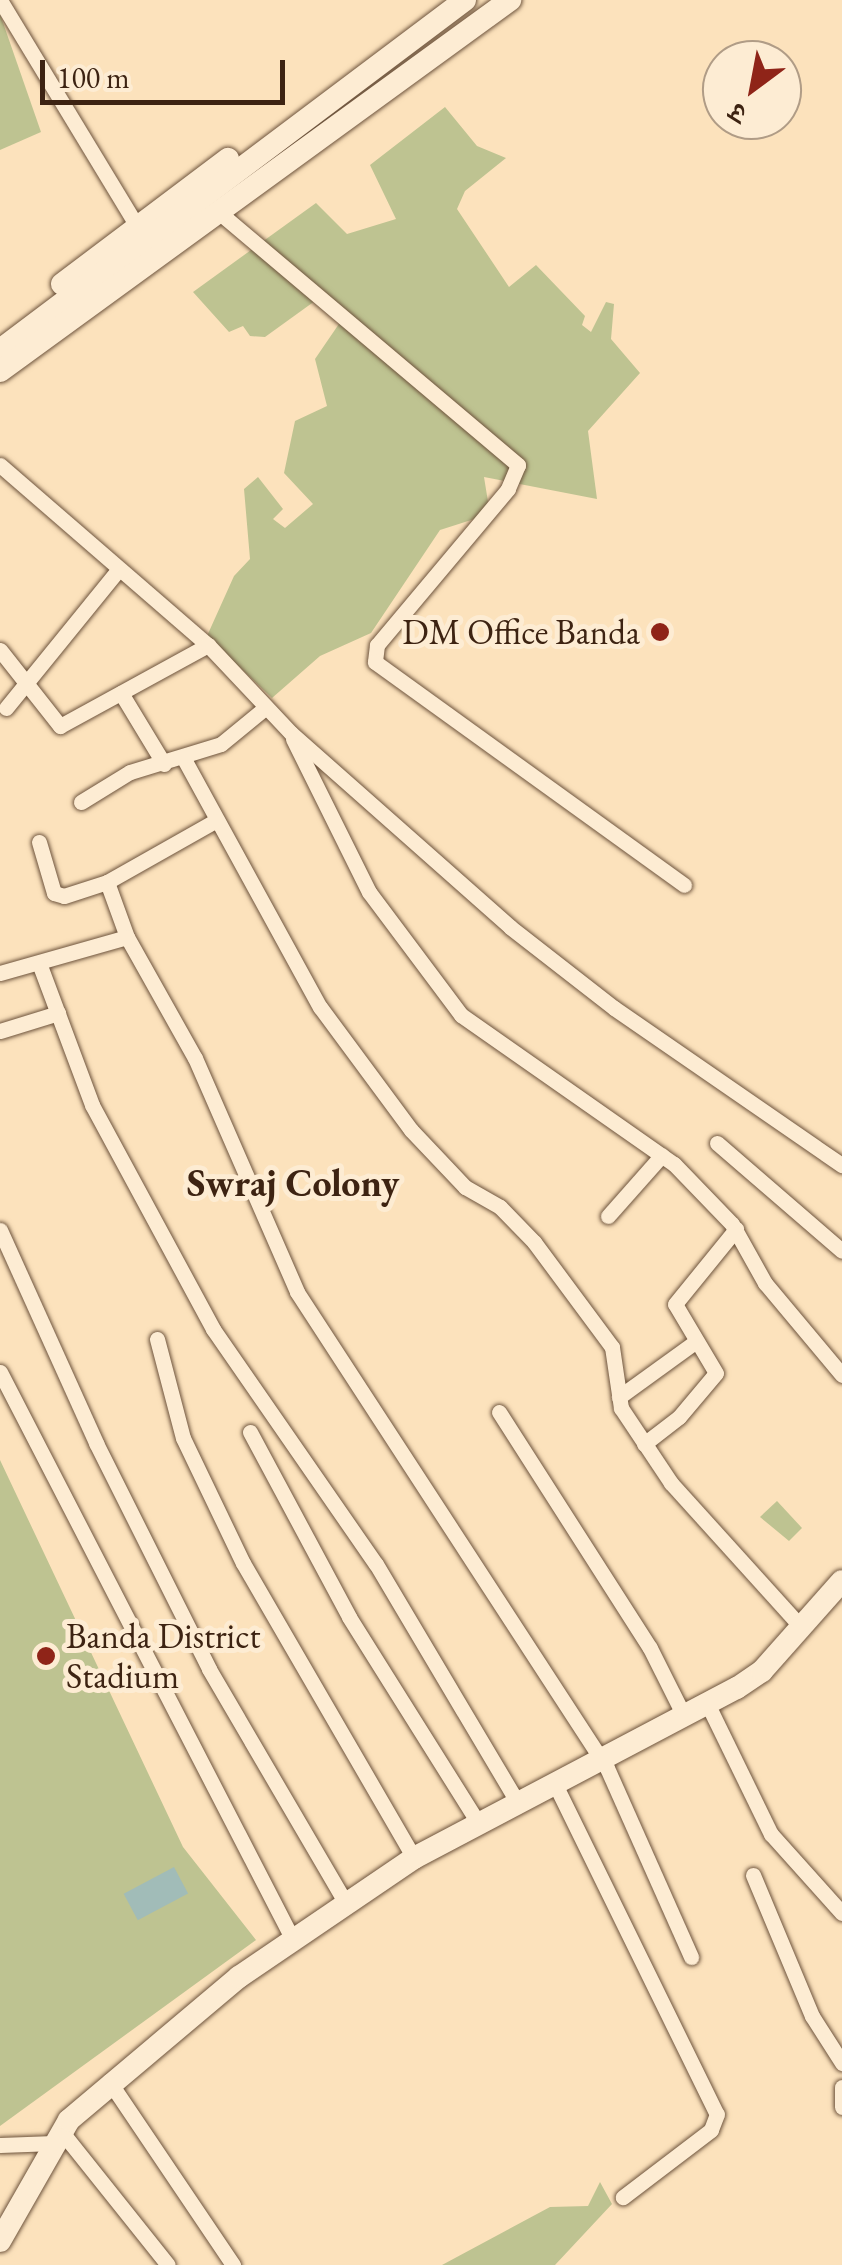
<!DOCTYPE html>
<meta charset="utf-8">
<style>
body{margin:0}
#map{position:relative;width:842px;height:2265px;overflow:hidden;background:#fce2bc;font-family:"EB Garamond","Noto Serif Devanagari",serif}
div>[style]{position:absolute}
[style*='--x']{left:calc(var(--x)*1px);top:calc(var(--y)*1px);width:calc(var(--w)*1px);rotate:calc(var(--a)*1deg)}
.green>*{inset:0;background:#bec391}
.water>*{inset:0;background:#a1bcb8;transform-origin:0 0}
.roads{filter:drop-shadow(0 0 2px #6d533c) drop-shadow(0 0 2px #6d533c)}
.street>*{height:15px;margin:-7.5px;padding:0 7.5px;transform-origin:7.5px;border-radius:7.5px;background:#fdecd3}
.secondary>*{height:22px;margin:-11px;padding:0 11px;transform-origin:11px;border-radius:11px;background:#fdecd3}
.dots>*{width:28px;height:28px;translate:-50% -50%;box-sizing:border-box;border:5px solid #fdecd3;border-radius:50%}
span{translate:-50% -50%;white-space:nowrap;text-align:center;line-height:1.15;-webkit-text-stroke:10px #fdecd3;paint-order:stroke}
.poi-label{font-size:35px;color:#3d2312}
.right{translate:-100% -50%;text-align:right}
.left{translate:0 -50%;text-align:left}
.neighbourhood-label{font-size:38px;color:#3d2312;font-weight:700}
.north{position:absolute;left:702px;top:40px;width:100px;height:100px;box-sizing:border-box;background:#fdecd3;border:2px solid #b09c86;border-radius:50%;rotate:212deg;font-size:28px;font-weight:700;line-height:40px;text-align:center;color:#3d2312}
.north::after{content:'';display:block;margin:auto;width:35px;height:45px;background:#8f2418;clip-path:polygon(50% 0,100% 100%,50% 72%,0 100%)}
.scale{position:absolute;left:40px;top:60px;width:245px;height:45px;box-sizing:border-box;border:5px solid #3d2312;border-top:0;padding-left:12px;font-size:30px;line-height:35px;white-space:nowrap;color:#3d2312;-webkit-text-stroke:8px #fdecd3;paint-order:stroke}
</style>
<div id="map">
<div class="green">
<i style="clip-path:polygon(0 14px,41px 132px,0 150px)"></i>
<i style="clip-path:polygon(445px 107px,477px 146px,506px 158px,465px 191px,457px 209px,509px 287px,536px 265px,585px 316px,582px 325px,591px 332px,606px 302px,614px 304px,611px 339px,640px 373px,588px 431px,597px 499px,484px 477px,490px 514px,440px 530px,371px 633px,320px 656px,272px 698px,207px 636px,234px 576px,250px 559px,244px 489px,258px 477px,283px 509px,273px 519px,285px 528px,313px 504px,284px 473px,295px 421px,327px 406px,315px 359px,343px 318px,326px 293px,265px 337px,250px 336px,243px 326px,229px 332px,193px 292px,316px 203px,347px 234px,396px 219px,370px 165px)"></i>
<i style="clip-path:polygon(0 1460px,183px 1847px,256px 1940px,0 2126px)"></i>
<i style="clip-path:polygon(777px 1501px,802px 1528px,789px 1541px,760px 1517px)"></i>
<i style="clip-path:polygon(600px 2182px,612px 2204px,555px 2265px,442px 2265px,550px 2207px,588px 2206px)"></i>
</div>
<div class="water">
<i style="left:174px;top:1867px;width:30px;height:57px;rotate:62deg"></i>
</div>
<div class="roads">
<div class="street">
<i style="--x:0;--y:0;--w:264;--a:58.8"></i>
<i style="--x:221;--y:214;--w:389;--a:40.2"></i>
<i style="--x:518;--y:465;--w:26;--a:113"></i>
<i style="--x:508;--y:489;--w:204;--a:130"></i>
<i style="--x:377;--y:645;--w:17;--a:97"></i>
<i style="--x:375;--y:662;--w:381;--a:35.8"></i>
<i style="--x:0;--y:465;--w:275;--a:40.9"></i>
<i style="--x:0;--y:650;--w:97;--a:51.7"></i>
<i style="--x:60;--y:726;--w:169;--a:-28.7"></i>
<i style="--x:208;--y:645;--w:121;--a:46.7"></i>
<i style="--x:291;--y:733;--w:293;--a:41.5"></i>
<i style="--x:510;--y:927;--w:132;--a:37.9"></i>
<i style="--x:614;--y:1008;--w:277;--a:34.6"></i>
<i style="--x:121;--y:693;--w:83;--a:58.8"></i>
<i style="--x:6;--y:708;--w:179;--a:-50.9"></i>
<i style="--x:293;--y:739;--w:171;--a:63.6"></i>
<i style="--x:369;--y:892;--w:154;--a:53.2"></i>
<i style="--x:461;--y:1015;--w:260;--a:35"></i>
<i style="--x:674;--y:1164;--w:83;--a:46"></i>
<i style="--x:732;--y:1224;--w:68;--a:60.8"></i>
<i style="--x:765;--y:1283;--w:120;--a:50.1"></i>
<i style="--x:184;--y:759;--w:283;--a:61.3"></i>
<i style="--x:320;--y:1007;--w:153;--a:53.5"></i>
<i style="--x:411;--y:1130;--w:79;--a:46.5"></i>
<i style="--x:465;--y:1187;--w:40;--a:29.7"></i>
<i style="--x:500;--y:1207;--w:49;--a:45.8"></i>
<i style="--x:534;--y:1242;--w:131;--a:53.4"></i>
<i style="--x:612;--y:1347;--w:62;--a:81.6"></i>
<i style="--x:621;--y:1408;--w:90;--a:56.3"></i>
<i style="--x:671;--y:1483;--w:194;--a:47.9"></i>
<i style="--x:81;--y:802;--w:57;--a:-31.5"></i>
<i style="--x:130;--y:772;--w:95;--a:-17.1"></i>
<i style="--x:221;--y:744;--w:58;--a:-39.4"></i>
<i style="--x:39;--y:842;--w:53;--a:73.6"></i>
<i style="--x:54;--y:893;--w:10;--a:17"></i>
<i style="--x:64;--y:896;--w:45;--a:-18"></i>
<i style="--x:107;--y:882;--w:124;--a:-29.5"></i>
<i style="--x:107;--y:882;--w:59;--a:70"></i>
<i style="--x:127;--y:937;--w:139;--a:60.7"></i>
<i style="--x:195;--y:1058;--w:255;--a:66.4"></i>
<i style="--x:297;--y:1292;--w:568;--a:56.93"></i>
<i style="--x:607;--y:1768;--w:207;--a:66"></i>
<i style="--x:39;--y:963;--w:152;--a:69.5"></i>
<i style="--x:92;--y:1105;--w:255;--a:61.6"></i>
<i style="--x:213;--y:1329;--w:286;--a:55.3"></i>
<i style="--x:376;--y:1564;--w:276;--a:59.3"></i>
<i style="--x:0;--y:973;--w:132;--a:-15.8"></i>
<i style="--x:0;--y:1031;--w:61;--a:-17.2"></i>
<i style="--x:717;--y:1143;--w:165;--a:40.8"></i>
<i style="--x:608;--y:1216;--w:81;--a:-48.5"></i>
<i style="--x:0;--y:1230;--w:234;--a:65.7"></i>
<i style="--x:96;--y:1443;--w:253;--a:63.4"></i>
<i style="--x:209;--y:1669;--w:270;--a:59.7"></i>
<i style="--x:157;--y:1339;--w:102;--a:75.3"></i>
<i style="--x:183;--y:1438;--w:139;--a:64.4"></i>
<i style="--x:243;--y:1563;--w:341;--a:59.9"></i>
<i style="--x:0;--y:1372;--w:635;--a:62.71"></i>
<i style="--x:619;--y:1397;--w:94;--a:-35.9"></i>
<i style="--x:499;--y:1412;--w:280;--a:57.4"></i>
<i style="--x:650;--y:1648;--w:74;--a:63.4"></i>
<i style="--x:250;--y:1432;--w:210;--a:61.8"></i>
<i style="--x:349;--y:1617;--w:243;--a:57.9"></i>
<i style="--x:644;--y:1444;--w:44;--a:-37.6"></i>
<i style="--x:679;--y:1417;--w:57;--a:-49.9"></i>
<i style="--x:716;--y:1373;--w:80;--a:-120.7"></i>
<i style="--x:675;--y:1304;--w:97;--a:-50.9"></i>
<i style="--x:707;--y:1703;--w:146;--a:64"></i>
<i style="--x:771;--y:1834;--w:106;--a:48.1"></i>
<i style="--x:554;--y:1782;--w:370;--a:63.9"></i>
<i style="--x:717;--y:2114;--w:17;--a:111"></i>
<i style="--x:711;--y:2130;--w:111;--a:142.7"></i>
<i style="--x:753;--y:1875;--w:153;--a:67.3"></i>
<i style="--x:812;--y:2016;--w:56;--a:57.4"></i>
<i style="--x:109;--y:2081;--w:222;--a:56"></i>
<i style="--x:842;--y:2087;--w:20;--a:90"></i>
<i style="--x:61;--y:2131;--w:171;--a:51.4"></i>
<i style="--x:0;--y:2145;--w:54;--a:-2.1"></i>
</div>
<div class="secondary">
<i style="--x:62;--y:284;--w:208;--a:-37"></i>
<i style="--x:0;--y:350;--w:582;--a:-36.97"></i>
<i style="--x:0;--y:371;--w:631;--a:-36.03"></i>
<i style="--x:0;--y:2241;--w:139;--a:-60.3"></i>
<i style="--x:69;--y:2120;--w:222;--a:-40.1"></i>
<i style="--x:239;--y:1977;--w:212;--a:-34.2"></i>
<i style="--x:414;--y:1858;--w:365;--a:-27.8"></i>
<i style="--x:737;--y:1688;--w:30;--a:-34"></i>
<i style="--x:762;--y:1671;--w:120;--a:-48.4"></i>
</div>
</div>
<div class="dots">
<i style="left:660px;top:632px;background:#8f2418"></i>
<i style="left:46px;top:1656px;background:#8f2418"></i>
</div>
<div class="poi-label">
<span class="right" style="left:640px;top:632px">DM Office Banda</span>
<span class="left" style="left:66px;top:1656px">Banda District<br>Stadium</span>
</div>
<div class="neighbourhood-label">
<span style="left:293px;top:1183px">Swraj Colony</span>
</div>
<div class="north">उ</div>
<div class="scale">100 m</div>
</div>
